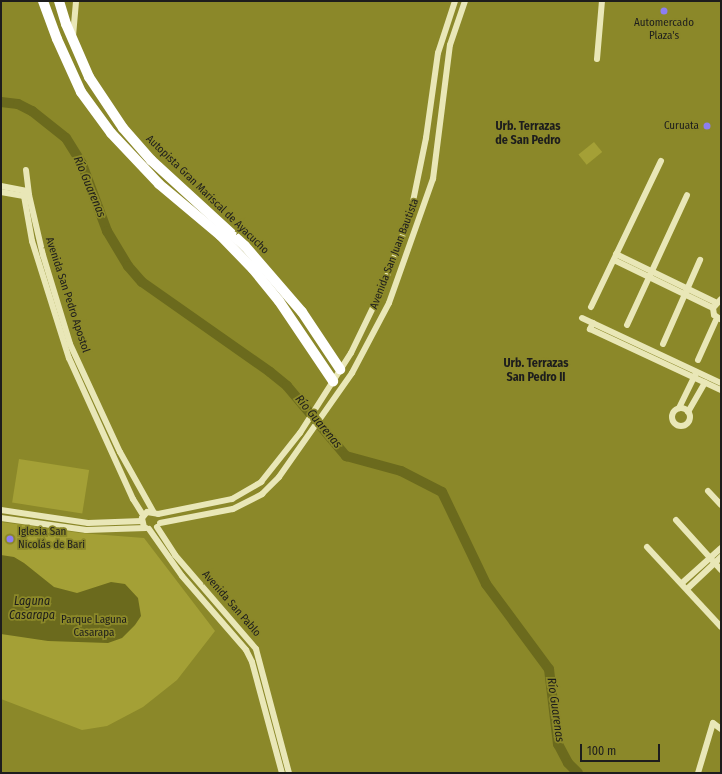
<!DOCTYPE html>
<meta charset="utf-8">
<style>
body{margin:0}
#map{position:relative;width:722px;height:774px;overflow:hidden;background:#8b8829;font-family:"Fira Sans Condensed",sans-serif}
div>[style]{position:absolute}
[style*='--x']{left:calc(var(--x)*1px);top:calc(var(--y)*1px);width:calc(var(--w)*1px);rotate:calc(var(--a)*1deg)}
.green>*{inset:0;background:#a4a036;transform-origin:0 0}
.water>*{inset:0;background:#6b6a1d}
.river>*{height:10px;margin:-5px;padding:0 5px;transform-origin:5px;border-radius:5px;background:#6b6a1d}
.minor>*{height:6px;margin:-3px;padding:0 3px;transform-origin:3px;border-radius:3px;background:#e9e7b7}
.minor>.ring{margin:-3px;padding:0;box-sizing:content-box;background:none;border:6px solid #e9e7b7;border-radius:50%}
.highway>*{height:10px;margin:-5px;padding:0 5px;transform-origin:5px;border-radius:5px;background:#fff}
.dots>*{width:11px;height:11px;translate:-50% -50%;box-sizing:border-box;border:2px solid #8b8829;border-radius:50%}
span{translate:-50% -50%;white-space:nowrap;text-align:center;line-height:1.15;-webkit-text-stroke:3.5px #8b8829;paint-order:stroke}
.poi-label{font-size:11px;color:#1d1d1d}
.right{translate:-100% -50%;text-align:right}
.left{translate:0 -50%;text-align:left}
.street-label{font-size:11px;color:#1d1d1d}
.park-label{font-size:11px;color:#1c1c1b}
.neighbourhood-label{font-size:12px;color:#1d1d1d;font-weight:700}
.water-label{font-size:12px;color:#1c1c1a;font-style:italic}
.frame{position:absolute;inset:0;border:2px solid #1d1d1d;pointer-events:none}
.scale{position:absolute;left:580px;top:744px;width:80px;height:18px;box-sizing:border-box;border:2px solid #1d1d1d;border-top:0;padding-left:5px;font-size:12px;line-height:14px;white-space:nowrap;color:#1d1d1d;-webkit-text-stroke:3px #8b8829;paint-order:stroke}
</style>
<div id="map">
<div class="green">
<i style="left:594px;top:142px;width:13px;height:20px;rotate:51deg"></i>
<i style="left:19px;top:459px;width:71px;height:44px;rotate:9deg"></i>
<i style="clip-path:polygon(1px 522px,80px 533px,144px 538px,215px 631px,177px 680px,143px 707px,107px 726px,82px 730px,1px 699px)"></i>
</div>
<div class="water">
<i style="clip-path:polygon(1px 555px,14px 557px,24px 563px,54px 587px,77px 593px,111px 582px,125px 584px,138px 598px,141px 616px,135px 625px,122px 638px,108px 643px,48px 641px,1px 634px)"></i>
</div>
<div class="river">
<i style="--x:1;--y:102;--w:17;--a:7"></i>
<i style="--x:18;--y:104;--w:16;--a:27"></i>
<i style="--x:32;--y:111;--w:43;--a:38.5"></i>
<i style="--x:66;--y:138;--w:31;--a:58"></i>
<i style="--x:82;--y:164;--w:72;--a:69.5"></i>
<i style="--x:107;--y:231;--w:41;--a:59"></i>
<i style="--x:128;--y:266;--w:21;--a:49"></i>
<i style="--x:142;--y:282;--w:156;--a:35.1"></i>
<i style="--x:270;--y:372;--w:22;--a:39"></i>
<i style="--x:287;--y:386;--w:92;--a:49.9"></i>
<i style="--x:346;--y:456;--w:57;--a:15.3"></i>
<i style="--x:401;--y:471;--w:46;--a:27.1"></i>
<i style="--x:442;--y:492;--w:102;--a:64.4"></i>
<i style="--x:486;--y:584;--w:106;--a:53.5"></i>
<i style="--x:549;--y:669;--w:76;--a:83.2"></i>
<i style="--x:558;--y:744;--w:21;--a:62"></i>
<i style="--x:568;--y:763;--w:14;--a:45"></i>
</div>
<div class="minor">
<i style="--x:73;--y:36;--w:35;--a:-85"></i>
<i style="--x:597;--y:59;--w:58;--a:-85.1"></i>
<i style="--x:26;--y:170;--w:25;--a:83"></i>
<i style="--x:1;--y:186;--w:25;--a:11"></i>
<i style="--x:26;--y:191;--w:5;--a:53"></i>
<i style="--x:29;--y:195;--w:62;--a:76.9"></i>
<i style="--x:43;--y:255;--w:93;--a:73.1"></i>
<i style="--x:70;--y:344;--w:119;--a:65.2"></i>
<i style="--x:120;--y:452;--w:68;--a:60.8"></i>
<i style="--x:1;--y:192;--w:23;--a:10"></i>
<i style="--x:24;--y:196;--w:46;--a:79.9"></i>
<i style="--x:32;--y:241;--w:123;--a:72.5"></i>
<i style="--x:69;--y:358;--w:155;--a:65.6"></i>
<i style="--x:133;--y:499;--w:19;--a:58"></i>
<i style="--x:616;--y:254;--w:110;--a:25.9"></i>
<i style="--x:614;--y:260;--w:110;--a:25.9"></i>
<i style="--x:591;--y:307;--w:162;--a:-64.4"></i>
<i style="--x:582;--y:318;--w:153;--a:25.1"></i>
<i style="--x:720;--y:319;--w:7;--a:-146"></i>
<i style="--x:714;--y:315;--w:7;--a:-98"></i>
<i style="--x:713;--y:308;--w:12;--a:-48"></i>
<i style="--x:593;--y:323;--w:7;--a:117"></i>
<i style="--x:590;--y:329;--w:145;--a:25"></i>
<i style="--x:627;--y:325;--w:143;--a:-65.2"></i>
<i style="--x:663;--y:344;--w:92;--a:-66.2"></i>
<i style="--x:698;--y:360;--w:46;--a:-65.7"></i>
<i class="ring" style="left:672px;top:408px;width:12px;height:12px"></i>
<i style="--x:679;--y:408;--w:37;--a:-64"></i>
<i style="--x:688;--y:412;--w:34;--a:-60"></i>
<i style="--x:708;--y:491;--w:19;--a:47"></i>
<i style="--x:1;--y:510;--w:88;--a:8.5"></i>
<i style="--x:88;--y:523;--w:54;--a:-2.1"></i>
<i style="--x:1;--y:518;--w:86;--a:8"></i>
<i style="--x:86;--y:530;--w:60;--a:-1.9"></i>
<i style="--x:676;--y:520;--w:67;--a:48"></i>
<i style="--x:160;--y:523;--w:74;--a:-10.9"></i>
<i style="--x:233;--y:509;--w:33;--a:-27"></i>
<i style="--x:262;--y:494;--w:24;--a:-45"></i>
<i style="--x:279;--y:477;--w:127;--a:-54.9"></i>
<i style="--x:352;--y:373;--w:79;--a:-62.1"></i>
<i style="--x:389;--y:303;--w:132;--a:-70.5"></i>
<i style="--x:433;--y:179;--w:135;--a:-82.8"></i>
<i style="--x:450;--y:45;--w:46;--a:-71.2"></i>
<i style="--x:144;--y:527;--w:9;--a:-103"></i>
<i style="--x:142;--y:518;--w:8;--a:-50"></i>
<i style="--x:147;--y:512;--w:11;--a:10"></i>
<i style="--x:158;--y:514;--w:76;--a:-11.5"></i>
<i style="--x:232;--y:499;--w:34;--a:-30"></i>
<i style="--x:261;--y:482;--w:63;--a:-51.5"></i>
<i style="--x:300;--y:433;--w:95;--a:-57.5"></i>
<i style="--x:351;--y:353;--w:71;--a:-64.2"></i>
<i style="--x:382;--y:289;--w:78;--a:-69"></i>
<i style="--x:410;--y:216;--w:80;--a:-78.4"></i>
<i style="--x:426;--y:138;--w:86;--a:-82"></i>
<i style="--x:438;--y:53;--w:55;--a:-71.9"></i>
<i style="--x:157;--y:527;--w:33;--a:57"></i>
<i style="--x:175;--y:555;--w:124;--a:49.2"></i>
<i style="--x:256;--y:649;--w:128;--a:75.1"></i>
<i style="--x:149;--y:529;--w:57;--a:54.9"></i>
<i style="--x:182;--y:576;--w:98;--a:49.1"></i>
<i style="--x:246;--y:650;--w:13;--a:63"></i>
<i style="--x:252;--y:662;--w:115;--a:74.9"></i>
<i style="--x:647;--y:547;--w:109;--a:47.2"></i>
<i style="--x:682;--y:583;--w:52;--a:-41.9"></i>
<i style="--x:687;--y:589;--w:47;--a:-43.3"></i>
<i style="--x:698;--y:773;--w:52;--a:-73.3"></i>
<i style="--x:713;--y:723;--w:10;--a:37"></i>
</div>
<div class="highway">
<i style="--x:43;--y:1;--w:40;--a:69.8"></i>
<i style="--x:57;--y:39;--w:58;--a:65.6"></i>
<i style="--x:81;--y:92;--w:51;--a:53.8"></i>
<i style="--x:111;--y:133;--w:70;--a:46.7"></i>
<i style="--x:159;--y:184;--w:80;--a:39.9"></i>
<i style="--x:220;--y:235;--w:47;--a:45.9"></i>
<i style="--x:253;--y:269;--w:41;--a:50.9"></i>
<i style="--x:279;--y:301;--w:97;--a:56"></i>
<i style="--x:59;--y:1;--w:24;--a:73"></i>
<i style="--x:66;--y:24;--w:58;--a:66.5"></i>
<i style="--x:89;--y:77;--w:61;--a:56.3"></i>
<i style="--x:123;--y:128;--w:43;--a:48.8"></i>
<i style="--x:151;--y:160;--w:127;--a:42.5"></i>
<i style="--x:245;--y:246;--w:87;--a:49.2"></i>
<i style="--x:302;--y:312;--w:69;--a:56.3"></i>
</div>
<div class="dots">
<i style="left:664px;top:11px;background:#8c7ef1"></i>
<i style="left:707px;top:126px;background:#8c7ef1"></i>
<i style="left:10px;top:539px;background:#8c7ef1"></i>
</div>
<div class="poi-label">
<span style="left:664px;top:30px">Automercado<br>Plaza's</span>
<span class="right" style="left:699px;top:126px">Curuata</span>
<span class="left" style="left:18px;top:539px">Iglesia San<br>Nicolás de Bari</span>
</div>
<div class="street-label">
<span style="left:207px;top:195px;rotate:44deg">Autopista Gran Mariscal de Ayacucho</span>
<span style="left:395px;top:254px;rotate:-69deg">Avenida San Juan Bautista</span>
<span style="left:67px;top:295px;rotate:72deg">Avenida San Pedro Apostol</span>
<span style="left:231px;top:604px;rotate:49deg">Avenida San Pablo</span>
</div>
<div class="park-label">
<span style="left:94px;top:627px">Parque Laguna<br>Casarapa</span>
</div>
<div class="neighbourhood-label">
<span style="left:528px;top:134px">Urb. Terrazas<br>de San Pedro</span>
<span style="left:536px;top:371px">Urb. Terrazas<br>San Pedro II</span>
</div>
<div class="water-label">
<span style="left:89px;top:187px;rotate:67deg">Río Guarenas</span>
<span style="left:318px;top:422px;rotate:50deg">Río Guarenas</span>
<span style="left:32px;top:609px">Laguna<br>Casarapa</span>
<span style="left:555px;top:710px;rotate:82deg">Río Guarenas</span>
</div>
<div class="frame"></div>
<div class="scale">100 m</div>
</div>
